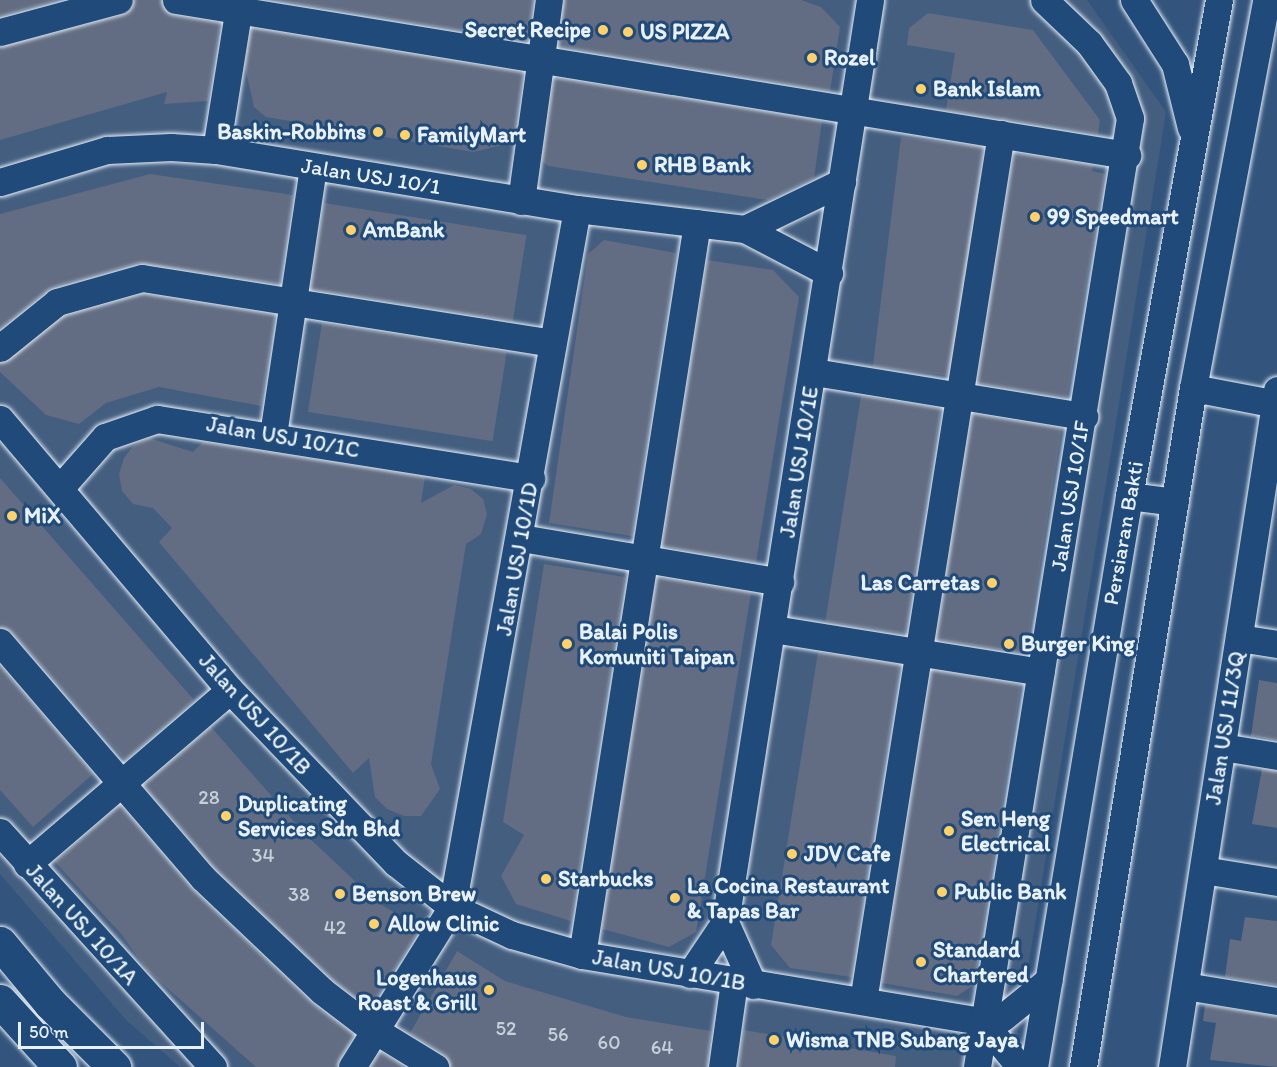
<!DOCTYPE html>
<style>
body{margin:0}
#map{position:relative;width:1277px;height:1067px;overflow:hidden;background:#33547c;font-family:Itim,sans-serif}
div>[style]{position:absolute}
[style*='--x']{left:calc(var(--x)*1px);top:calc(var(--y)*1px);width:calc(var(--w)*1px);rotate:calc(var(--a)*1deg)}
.built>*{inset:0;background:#445e80}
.building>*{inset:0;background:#626c82;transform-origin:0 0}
.roads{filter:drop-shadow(0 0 2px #e8f1f8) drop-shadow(0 0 2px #e8f1f8)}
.minor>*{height:27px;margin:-13.5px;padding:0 13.5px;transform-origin:13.5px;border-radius:13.5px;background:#1f4a7a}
.major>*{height:33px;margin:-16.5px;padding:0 16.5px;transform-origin:16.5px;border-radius:16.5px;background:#1f4a7a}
.dots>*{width:16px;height:16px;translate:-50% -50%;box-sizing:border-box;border:3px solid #1f4a7a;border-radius:50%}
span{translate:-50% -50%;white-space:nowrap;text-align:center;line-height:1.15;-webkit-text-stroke:6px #1f4a7a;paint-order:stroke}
.number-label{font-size:20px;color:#c6d0da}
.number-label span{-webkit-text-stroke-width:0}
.poi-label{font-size:22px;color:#e8f1f8;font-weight:700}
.right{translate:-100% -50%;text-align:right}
.left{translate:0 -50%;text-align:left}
.street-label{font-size:22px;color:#e8f1f8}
.scale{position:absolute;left:18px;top:1022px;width:186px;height:27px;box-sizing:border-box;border:3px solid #e8f1f8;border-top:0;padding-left:8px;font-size:18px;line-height:21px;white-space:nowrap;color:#e8f1f8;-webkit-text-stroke:4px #1f4a7a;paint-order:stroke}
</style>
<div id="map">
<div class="built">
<i style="clip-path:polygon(0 0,1087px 0,1166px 112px,1012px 1067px,180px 1067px,126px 1020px,0 874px)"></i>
</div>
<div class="building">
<i style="clip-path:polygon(0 0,58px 0,0 16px)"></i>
<i style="clip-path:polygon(134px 0,161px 0,173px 15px,220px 23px,208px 101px,164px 104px,167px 92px,0 140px,0 47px,123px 15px)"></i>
<i style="clip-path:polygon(274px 0,533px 0,527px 41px)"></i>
<i style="clip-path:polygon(564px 0,801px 0,821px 7px,840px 27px,830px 91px,558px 46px)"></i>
<i style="clip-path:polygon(928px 13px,1033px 30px,1100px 120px,1098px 134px,946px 110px,955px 53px,907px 45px,909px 28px)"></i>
<i style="clip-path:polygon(251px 28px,523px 73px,515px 130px,503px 145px,473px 152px,266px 117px,254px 107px,245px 67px)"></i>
<i style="clip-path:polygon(554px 78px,822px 121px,814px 178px,768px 200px,548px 166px,542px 161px)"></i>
<i style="left:901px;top:137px;width:83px;height:231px;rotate:7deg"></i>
<i style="clip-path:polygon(1014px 153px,1093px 165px,1092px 171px,1105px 174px,1067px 397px,977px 383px)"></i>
<i style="clip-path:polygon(150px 174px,293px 195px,280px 284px,138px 263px,52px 287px,0 328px,0 214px)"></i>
<i style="left:324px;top:203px;width:205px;height:87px;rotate:9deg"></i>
<i style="clip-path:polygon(604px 240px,676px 253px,632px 536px,549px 523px,588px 254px)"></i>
<i style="clip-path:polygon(707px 260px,773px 270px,799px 297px,756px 562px,662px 546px)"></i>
<i style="clip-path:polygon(143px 294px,275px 315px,261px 406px,159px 387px,106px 403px,79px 424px,46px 415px,0 372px,0 363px,64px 316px)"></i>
<i style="left:322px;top:323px;width:187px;height:90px;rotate:9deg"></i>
<i style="left:861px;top:396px;width:81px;height:228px;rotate:9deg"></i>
<i style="left:972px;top:414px;width:91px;height:228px;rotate:9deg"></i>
<i style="clip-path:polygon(149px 438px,193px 452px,203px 442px,425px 477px,421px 503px,454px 485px,471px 489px,483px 499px,487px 514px,481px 534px,466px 544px,431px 764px,440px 789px,421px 816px,404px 816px,387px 809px,375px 797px,369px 758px,353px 773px,159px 542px,172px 528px,153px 508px,133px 504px,122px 491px,119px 474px,124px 458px,133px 446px)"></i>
<i style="clip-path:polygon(0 478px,194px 700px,125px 760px,12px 632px,0 627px)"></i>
<i style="clip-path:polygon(544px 564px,625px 577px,571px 921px,516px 904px,501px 876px,524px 835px,503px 822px)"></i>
<i style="clip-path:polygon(657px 577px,751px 593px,696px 932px,669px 947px,602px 929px)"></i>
<i style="clip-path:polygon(818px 652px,900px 665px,851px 977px,790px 968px,771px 945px)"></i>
<i style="clip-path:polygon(0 666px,93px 774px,33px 827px,0 790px)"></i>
<i style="clip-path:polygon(932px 670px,1021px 685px,974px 985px,957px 996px,882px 983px)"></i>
<i style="clip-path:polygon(1259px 680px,1277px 683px,1277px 740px,1251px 736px)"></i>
<i style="clip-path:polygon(211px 727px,304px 833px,377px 902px,420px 928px,370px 1008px,332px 979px,214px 867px,144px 785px)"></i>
<i style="clip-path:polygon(1262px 769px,1277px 771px,1277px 828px,1252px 824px)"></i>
<i style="clip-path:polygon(120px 805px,192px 889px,311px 1003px,354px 1035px,336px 1067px,256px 1067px,147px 970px,122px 935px,55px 862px)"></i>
<i style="clip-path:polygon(1245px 917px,1277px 921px,1277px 985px,1225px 977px,1230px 939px,1241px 941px)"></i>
<i style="clip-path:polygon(457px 951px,505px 981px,626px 1017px,711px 1031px,707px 1067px,451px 1067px,444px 1054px,410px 1033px)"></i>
<i style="clip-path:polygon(1205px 1005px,1277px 1016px,1277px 1067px,1210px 1060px,1216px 1023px,1203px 1021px)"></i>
<i style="clip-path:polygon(744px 1030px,896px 1056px,895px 1067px,738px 1067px)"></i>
<i style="clip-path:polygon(380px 1052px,405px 1067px,371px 1067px)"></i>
</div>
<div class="roads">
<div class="minor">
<i style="--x:176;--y:0;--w:964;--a:9.26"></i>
<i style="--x:1134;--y:0;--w:76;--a:57.4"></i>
<i style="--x:1175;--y:64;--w:66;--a:76"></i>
<i style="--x:0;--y:32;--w:123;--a:-15.1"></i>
<i style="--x:216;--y:150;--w:152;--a:-80.9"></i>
<i style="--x:0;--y:182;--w:112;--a:-16.7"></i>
<i style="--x:107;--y:150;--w:64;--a:-2.7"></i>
<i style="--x:171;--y:147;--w:45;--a:3.8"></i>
<i style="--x:216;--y:150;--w:366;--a:9.3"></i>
<i style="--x:577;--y:209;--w:169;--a:6.8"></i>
<i style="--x:745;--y:229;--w:95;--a:27.6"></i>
<i style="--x:521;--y:201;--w:203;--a:-82.1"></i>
<i style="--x:745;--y:229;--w:108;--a:-25.9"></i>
<i style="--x:0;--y:348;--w:73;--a:-38.9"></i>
<i style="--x:57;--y:302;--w:88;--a:-15.8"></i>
<i style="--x:142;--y:278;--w:415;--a:9"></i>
<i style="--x:814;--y:372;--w:274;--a:9.3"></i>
<i style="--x:1193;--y:388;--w:86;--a:10.8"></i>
<i style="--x:0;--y:419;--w:355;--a:49.7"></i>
<i style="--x:230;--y:690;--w:240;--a:46.2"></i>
<i style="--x:396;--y:863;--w:71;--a:38.2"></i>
<i style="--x:452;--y:907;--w:66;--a:25"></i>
<i style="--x:512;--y:935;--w:73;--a:15.9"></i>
<i style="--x:582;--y:955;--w:405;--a:9.4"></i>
<i style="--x:982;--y:1021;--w:20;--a:-9"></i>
<i style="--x:1002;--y:1018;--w:60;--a:-39"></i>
<i style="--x:273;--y:435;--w:270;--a:-81.5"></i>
<i style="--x:60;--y:488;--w:68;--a:-48.6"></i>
<i style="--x:105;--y:437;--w:55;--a:-19.1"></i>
<i style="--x:157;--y:419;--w:379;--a:9"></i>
<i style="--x:1129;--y:496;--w:46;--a:7.4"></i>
<i style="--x:521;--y:538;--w:263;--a:9.6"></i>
<i style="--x:773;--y:629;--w:271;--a:9.1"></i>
<i style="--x:1239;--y:638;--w:38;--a:9"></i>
<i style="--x:0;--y:642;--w:311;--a:49.3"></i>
<i style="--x:203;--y:878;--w:164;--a:43.5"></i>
<i style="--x:322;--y:991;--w:58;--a:37.3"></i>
<i style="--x:368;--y:1026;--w:79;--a:31.5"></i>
<i style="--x:1222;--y:747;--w:56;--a:9.3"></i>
<i style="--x:0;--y:832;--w:317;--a:47.8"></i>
<i style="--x:27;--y:864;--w:267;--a:-40.6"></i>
<i style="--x:1203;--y:870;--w:75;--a:9.2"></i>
<i style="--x:725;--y:922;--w:69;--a:66"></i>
<i style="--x:582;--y:955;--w:741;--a:-81.07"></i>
<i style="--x:690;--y:974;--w:63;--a:-56.1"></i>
<i style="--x:725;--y:922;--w:933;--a:-81.06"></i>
<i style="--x:1185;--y:986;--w:93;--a:9.3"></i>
<i style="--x:863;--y:1001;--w:878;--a:-80.96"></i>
<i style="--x:982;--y:1021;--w:60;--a:50.4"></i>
<i style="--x:352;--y:1067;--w:189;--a:-58"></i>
<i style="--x:452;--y:907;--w:709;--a:-79.85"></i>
<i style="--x:722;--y:1067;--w:86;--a:-82"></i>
<i style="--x:977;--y:1067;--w:961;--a:-80.84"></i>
<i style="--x:1130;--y:118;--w:37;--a:-109"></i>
<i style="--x:1118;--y:83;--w:49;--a:-125.9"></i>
<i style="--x:1089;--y:43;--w:62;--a:-136.3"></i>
<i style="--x:1034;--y:1067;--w:579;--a:-80.55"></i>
<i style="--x:1129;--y:496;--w:504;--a:-79.72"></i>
<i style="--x:1083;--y:1067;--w:688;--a:-80.8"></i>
<i style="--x:1193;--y:388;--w:395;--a:-79.3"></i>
<i style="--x:1172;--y:1067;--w:685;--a:-81.18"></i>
</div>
<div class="major">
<i style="--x:0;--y:943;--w:78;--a:50.2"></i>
<i style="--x:50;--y:1003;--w:91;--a:45"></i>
<i style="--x:0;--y:1001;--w:89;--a:47.7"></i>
</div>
</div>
<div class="dots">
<i style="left:603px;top:30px;background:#ffd166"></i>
<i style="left:628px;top:32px;background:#ffd166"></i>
<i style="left:812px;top:58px;background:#ffd166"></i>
<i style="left:921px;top:89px;background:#ffd166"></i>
<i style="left:378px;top:132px;background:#ffd166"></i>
<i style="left:405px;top:135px;background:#ffd166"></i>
<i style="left:642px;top:165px;background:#ffd166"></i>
<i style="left:1035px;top:217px;background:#ffd166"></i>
<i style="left:351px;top:230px;background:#ffd166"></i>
<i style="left:12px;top:516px;background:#ffd166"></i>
<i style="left:992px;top:583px;background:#ffd166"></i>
<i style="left:567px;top:644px;background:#ffd166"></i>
<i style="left:1009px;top:644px;background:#ffd166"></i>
<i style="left:226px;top:816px;background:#ffd166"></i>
<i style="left:949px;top:831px;background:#ffd166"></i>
<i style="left:792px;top:854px;background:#ffd166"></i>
<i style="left:546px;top:879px;background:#ffd166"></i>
<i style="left:942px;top:892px;background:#ffd166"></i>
<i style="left:340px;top:894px;background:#ffd166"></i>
<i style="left:675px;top:898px;background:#ffd166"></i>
<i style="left:374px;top:924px;background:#ffd166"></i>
<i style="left:921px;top:962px;background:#ffd166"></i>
<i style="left:489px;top:990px;background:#ffd166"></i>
<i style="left:774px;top:1040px;background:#ffd166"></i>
</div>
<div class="number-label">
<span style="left:209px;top:797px">28</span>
<span style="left:263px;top:855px">34</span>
<span style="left:299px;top:894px">38</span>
<span style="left:335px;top:927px">42</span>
<span style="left:506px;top:1028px">52</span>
<span style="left:558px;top:1034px">56</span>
<span style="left:609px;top:1042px">60</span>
<span style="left:662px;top:1047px">64</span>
</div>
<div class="poi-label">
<span class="right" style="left:591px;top:30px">Secret Recipe</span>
<span class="left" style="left:640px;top:32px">US PIZZA</span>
<span class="left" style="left:824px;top:58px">Rozel</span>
<span class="left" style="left:933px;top:89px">Bank Islam</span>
<span class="right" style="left:366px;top:132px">Baskin-Robbins</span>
<span class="left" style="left:417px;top:135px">FamilyMart</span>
<span class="left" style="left:654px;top:165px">RHB Bank</span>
<span class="left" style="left:1047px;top:217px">99 Speedmart</span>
<span class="left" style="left:363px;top:230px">AmBank</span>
<span class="left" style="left:24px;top:516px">MiX</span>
<span class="right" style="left:980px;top:583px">Las Carretas</span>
<span class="left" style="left:579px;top:644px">Balai Polis<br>Komuniti Taipan</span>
<span class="left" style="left:1021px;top:644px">Burger King</span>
<span class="left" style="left:238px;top:816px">Duplicating<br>Services Sdn Bhd</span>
<span class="left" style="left:961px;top:831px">Sen Heng<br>Electrical</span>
<span class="left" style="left:804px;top:854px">JDV Cafe</span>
<span class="left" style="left:558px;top:879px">Starbucks</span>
<span class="left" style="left:687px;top:898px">La Cocina Restaurant<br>&amp; Tapas Bar</span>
<span class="left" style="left:954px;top:892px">Public Bank</span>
<span class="left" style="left:352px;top:894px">Benson Brew</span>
<span class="left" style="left:388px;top:924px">Allow Clinic</span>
<span class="left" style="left:933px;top:962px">Standard<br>Chartered</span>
<span class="right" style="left:477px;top:990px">Logenhaus<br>Roast &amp; Grill</span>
<span class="left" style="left:786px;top:1040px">Wisma TNB Subang Jaya</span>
</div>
<div class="street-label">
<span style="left:371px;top:176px;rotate:9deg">Jalan USJ 10/1</span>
<span style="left:283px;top:437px;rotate:10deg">Jalan USJ 10/1C</span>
<span style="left:799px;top:462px;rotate:-81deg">Jalan USJ 10/1E</span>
<span style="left:1070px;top:496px;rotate:-81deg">Jalan USJ 10/1F</span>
<span style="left:1123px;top:533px;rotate:-80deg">Persiaran Bakti</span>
<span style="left:517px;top:559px;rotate:-80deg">Jalan USJ 10/1D</span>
<span style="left:255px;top:714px;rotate:48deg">Jalan USJ 10/1B</span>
<span style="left:1225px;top:728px;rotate:-81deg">Jalan USJ 11/3Q</span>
<span style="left:82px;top:924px;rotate:48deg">Jalan USJ 10/1A</span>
<span style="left:669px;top:970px;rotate:10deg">Jalan USJ 10/1B</span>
</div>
<div class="scale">50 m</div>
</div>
